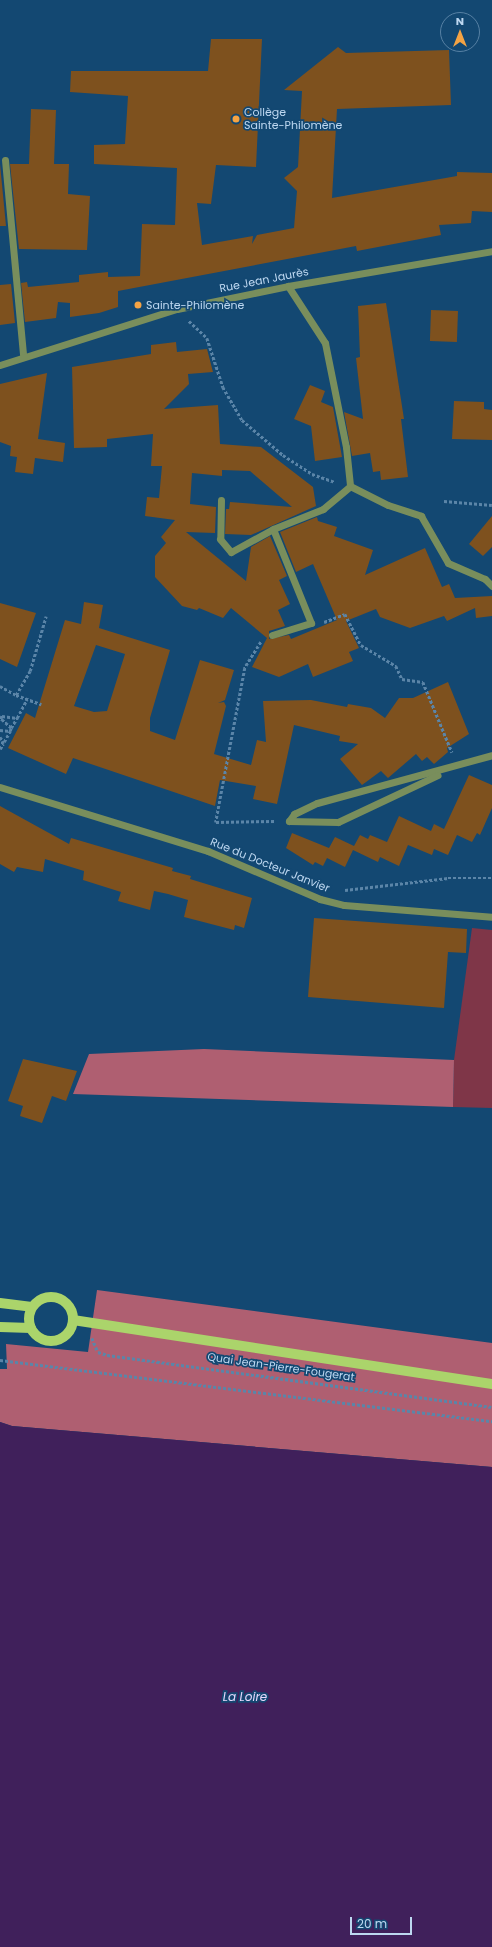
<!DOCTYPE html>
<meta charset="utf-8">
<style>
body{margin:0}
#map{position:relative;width:492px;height:1947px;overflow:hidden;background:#134872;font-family:Poppins,sans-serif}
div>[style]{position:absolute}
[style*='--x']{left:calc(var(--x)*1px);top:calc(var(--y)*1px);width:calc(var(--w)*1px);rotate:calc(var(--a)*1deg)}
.green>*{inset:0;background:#7f3648}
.forest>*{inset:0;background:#af5f71}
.water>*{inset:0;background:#40205b}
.building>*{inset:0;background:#7e511e;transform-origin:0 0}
.path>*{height:2.5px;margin-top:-1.25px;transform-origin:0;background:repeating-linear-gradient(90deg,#5b85a8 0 3px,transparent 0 5px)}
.minor>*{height:7px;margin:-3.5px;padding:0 3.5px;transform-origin:3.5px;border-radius:3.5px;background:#798e5c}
.major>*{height:10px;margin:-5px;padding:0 5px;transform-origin:5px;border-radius:5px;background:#abd46b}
.major>.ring{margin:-5px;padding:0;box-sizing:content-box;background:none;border:10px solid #abd46b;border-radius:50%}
.dots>*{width:11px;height:11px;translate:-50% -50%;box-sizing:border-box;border:2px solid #134872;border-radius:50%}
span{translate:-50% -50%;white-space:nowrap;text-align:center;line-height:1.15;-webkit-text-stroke:3.5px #134872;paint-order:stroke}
.poi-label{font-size:11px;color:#bdd7f0}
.left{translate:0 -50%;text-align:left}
.street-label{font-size:11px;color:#bdd7f0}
.water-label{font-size:12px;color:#e8d7fc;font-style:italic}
.north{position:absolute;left:440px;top:12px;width:40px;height:40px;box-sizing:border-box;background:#134872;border:1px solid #5781a4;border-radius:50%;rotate:0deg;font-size:11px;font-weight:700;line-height:16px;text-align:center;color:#bdd7f0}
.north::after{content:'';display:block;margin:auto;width:14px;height:18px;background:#f4a344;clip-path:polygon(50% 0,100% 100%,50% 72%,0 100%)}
.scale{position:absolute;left:350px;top:1917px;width:62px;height:18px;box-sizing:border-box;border:2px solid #bdd7f0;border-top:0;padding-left:5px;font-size:12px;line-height:14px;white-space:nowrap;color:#bdd7f0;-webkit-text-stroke:3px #134872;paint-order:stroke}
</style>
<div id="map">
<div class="green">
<i style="clip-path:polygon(472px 928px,492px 930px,492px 1108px,453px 1107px,454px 1060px)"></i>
</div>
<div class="forest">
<i style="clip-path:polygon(204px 1049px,454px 1060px,453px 1107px,73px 1094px,89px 1054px)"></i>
<i style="clip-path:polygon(97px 1290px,492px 1343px,492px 1467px,12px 1426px,0 1422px,0 1369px,7px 1369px,6px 1344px,88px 1352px)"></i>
</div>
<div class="water">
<i style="clip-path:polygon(0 1422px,12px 1426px,492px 1467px,492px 1947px,0 1947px)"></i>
</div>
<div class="building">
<i style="clip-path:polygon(211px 39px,262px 39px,256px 167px,216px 165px,211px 204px,197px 203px,202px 245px,253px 236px,252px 244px,257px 235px,294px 228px,297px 191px,284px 178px,298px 167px,302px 91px,284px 90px,338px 47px,346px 53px,449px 50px,451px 105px,337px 109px,332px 198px,457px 176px,457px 172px,492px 173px,492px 212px,472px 211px,471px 223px,439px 225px,441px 235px,357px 251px,356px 246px,118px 291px,118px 307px,99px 313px,70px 317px,70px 303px,58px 302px,56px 318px,25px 322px,21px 283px,27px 282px,28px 287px,79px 282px,79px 275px,108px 272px,108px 277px,140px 276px,142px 224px,175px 225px,177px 168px,94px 164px,94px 145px,125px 144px,128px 96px,70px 92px,71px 71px,208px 71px)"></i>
<i style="clip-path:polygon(31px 109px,56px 110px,54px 164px,69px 164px,68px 194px,90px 196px,87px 250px,19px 249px,10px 164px,29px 164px)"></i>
<i style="clip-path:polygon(0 164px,6px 226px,0 226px)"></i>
<i style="clip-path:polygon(11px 284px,15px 323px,0 325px,0 285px)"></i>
<i style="clip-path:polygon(386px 303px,404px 419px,401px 419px,408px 477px,381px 480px,380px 471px,373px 472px,370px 453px,352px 456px,344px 412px,363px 419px,356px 358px,360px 357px,358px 306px)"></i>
<i style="left:431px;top:310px;width:27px;height:31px;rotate:2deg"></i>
<i style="clip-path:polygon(176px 342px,177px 352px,207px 349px,213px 372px,188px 374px,189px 384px,164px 409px,218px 405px,220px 444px,261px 447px,313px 487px,316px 506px,251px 535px,225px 534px,226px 509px,229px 509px,230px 502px,292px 507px,250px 471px,222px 470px,222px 476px,192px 473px,190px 504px,216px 507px,215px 533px,186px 532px,246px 581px,251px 547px,270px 536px,287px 576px,279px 580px,290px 604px,278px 610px,285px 626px,269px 631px,269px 639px,289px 635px,291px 639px,337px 620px,313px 564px,296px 572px,280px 532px,317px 517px,318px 521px,337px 527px,334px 536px,373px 550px,365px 575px,425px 548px,442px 587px,449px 584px,455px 598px,492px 596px,492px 616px,476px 618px,475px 608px,447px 621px,444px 616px,410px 628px,380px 617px,376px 609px,346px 621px,359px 648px,349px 652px,353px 661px,313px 677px,308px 664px,279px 677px,252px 667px,267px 638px,231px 608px,223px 618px,199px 608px,197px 610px,182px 606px,155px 577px,155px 556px,166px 543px,161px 537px,175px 520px,145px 516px,147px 497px,159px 498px,162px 466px,151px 466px,153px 434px,107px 439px,107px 447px,74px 448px,72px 367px,151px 354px,151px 345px)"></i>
<i style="clip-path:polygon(47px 373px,38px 439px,65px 443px,63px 462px,35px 458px,33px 474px,15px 472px,17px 457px,10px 456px,11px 446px,0 442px,0 384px)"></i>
<i style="clip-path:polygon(310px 385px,325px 391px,321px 402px,333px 407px,342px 457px,315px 461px,311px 426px,294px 419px)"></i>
<i style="clip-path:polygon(454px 401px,484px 402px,484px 409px,492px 410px,492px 440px,452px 439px)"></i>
<i style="clip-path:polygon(492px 516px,492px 547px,483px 556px,469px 544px)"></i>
<i style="clip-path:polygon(evenodd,84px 602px,103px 605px,99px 628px,170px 650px,150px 718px,150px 731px,175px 740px,200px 660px,234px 670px,225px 700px,218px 703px,224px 702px,226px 706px,214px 754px,251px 765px,257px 740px,266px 742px,263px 701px,311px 700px,347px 707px,348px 704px,371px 708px,385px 718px,399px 698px,413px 698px,448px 682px,469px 734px,447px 748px,448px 752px,434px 764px,427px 757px,422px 761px,416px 754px,388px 778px,381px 771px,362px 785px,340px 759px,358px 744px,339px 741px,340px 736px,294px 725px,277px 804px,253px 799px,256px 786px,220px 780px,215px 806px,73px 758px,66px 774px,8px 748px,26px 713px,35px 718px,65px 620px,81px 624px,84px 602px,96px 645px,125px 654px,107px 711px,94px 712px,74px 706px,96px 645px)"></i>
<i style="clip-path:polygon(0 603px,36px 613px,17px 667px,0 659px)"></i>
<i style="clip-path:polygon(469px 775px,492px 785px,492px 808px,480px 835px,477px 833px,472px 842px,457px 835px,448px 855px,434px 849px,432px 855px,408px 845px,399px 866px,380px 857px,378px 862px,353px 850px,345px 867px,327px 858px,323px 866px,315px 862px,313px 865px,286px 848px,292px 833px,329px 848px,335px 837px,354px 846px,360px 835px,368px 839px,370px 835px,387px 842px,399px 816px,431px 831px,434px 824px,444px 829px)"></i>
<i style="clip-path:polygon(0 806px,69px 844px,71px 838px,173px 868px,172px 871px,191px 876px,190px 879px,252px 898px,244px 928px,235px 925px,234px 930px,184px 917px,188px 900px,168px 894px,154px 891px,150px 910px,118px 901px,121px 892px,83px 880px,84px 871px,45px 859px,43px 872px,17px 867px,14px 872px,0 864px)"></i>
<i style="clip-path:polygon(314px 918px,467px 929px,466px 953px,448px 952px,444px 1008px,308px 997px)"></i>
<i style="clip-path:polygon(23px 1059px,77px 1071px,66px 1101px,52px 1096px,42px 1123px,20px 1116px,23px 1106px,8px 1101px)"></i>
</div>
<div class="path">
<i style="--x:189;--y:321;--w:25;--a:43"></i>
<i style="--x:207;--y:338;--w:52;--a:71.9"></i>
<i style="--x:223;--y:387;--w:38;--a:60"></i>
<i style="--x:242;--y:420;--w:54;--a:40.5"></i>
<i style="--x:283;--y:455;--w:35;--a:33"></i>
<i style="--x:312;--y:474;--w:24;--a:19"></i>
<i style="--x:444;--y:501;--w:48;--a:4.8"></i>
<i style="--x:324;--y:622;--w:22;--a:-21"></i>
<i style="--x:345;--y:614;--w:35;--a:63"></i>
<i style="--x:361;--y:645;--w:41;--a:31"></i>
<i style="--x:396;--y:666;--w:14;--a:65"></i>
<i style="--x:402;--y:679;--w:21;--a:8"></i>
<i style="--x:423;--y:682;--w:76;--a:67.5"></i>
<i style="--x:261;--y:642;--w:31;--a:122"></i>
<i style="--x:245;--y:668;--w:157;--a:100.7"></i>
<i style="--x:216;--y:822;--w:60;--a:-1"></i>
<i style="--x:0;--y:686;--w:18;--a:29"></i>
<i style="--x:16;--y:695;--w:28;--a:-60"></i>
<i style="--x:30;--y:671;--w:57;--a:-73.8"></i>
<i style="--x:16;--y:695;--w:27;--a:20"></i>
<i style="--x:11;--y:728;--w:12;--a:-59"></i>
<i style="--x:0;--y:730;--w:10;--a:6"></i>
<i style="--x:10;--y:731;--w:3;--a:-72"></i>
<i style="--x:11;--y:728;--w:15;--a:-138"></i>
<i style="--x:0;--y:718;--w:3;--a:-45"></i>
<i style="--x:2;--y:716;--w:15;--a:8"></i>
<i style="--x:17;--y:718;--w:21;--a:-62"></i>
<i style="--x:0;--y:737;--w:6;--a:51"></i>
<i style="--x:4;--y:742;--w:4;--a:153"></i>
<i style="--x:4;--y:742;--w:13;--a:-61"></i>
<i style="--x:0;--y:749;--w:6;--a:-59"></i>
<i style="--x:345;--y:890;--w:104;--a:-6.6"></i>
<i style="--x:448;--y:878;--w:44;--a:0"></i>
<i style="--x:92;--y:1338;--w:15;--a:67"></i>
<i style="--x:98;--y:1352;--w:9;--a:18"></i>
<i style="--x:107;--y:1355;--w:388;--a:7.7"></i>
<i style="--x:0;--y:1360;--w:496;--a:7.1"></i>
</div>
<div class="minor">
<i style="--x:5;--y:160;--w:196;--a:84.7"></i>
<i style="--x:288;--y:286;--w:68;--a:57"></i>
<i style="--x:325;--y:343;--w:106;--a:78.6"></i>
<i style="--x:346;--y:447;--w:39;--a:84"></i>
<i style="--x:350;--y:486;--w:42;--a:26.6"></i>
<i style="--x:388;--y:505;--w:35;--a:18"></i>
<i style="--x:421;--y:516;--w:54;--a:60.1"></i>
<i style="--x:448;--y:563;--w:40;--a:23.4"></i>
<i style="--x:485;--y:579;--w:10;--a:45"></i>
<i style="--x:0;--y:365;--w:186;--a:-17.6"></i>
<i style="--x:177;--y:309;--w:113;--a:-11.7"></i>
<i style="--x:288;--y:286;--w:207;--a:-9.7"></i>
<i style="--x:221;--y:500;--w:39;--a:91"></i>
<i style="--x:220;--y:539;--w:17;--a:50"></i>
<i style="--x:231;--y:552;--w:48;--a:-28.7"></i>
<i style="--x:272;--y:635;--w:41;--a:-17.1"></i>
<i style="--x:311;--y:623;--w:101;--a:-112"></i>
<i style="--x:273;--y:529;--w:54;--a:-21.8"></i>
<i style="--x:323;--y:509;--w:35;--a:-40"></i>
<i style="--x:0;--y:787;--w:218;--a:17.1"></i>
<i style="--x:208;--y:851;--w:122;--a:23.2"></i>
<i style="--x:320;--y:899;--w:25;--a:14"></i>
<i style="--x:344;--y:905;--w:148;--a:4.6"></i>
<i style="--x:289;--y:821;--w:9;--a:-54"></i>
<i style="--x:294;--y:814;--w:25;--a:-26"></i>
<i style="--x:317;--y:803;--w:181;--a:-15.3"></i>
<i style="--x:289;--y:821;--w:49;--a:1.2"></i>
<i style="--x:338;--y:822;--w:110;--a:-25.2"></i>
</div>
<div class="major">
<i class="ring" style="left:29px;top:1297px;width:34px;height:34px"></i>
<i style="--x:0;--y:1303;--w:32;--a:7"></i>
<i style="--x:73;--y:1320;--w:424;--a:8.7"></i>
<i style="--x:0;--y:1327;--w:31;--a:2"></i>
</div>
<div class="dots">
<i style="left:236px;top:119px;background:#f4a344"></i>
<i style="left:138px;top:305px;background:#f4a344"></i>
</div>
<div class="poi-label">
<span class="left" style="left:244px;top:119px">Collège<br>Sainte-Philomène</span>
<span class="left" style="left:146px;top:305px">Sainte-Philomène</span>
</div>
<div class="street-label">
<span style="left:264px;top:280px;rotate:-11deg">Rue Jean Jaurès</span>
<span style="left:270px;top:865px;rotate:22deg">Rue du Docteur Janvier</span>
<span style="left:281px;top:1367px;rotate:8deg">Quai Jean-Pierre-Fougerat</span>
</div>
<div class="water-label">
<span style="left:245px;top:1697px">La Loire</span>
</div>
<div class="north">N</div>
<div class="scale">20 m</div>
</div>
